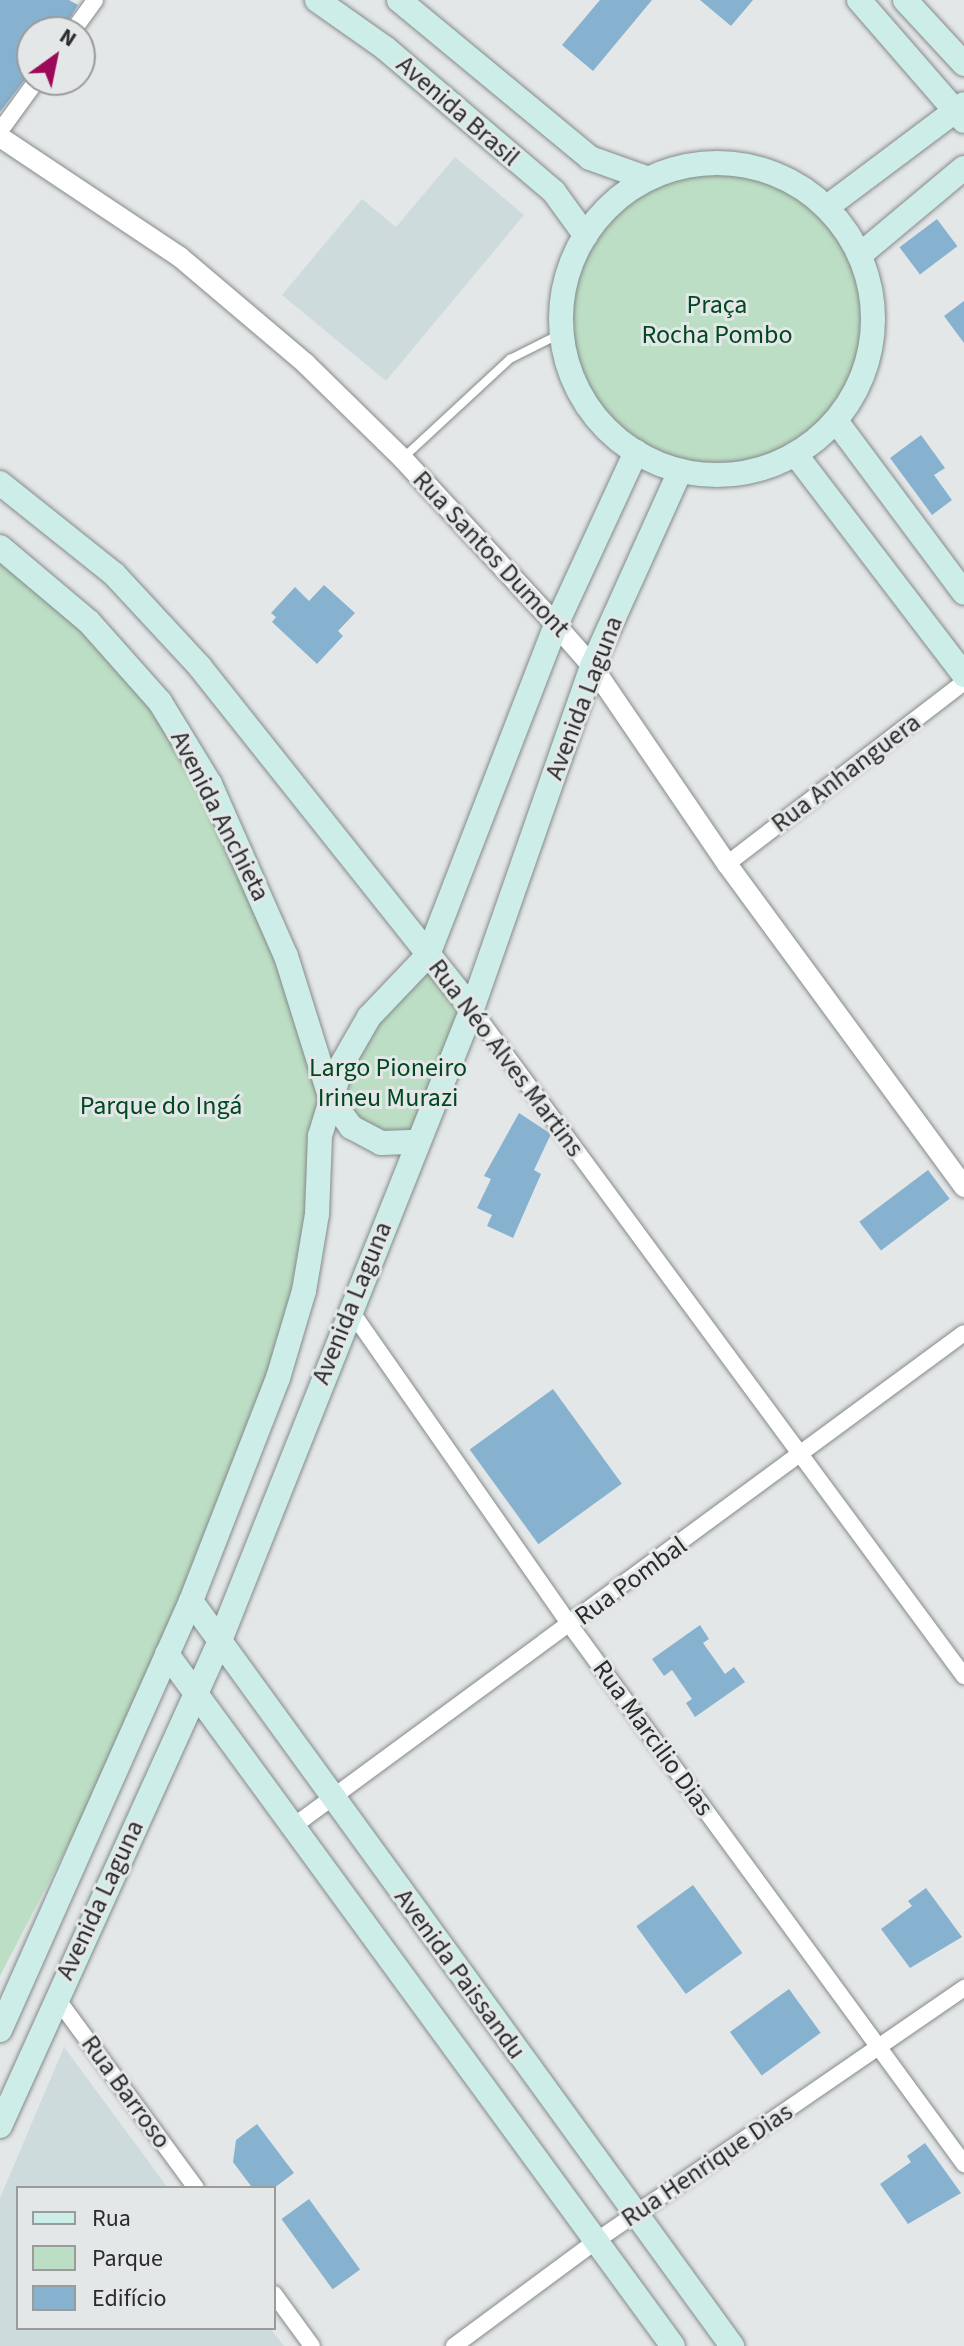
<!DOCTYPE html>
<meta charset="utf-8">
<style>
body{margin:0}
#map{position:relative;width:964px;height:2346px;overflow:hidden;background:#e4e7e8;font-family:"Source Sans 3",sans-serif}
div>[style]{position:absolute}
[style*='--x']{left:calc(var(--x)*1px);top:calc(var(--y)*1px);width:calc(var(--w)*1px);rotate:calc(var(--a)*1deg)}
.built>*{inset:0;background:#cedbdd}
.green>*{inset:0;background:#bcdec4}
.round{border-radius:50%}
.building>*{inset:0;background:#86b1cf;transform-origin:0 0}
.roads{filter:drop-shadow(0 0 2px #868a8a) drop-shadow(0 0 2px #868a8a)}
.service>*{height:8px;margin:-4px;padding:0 4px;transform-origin:4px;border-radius:4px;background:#fff}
.minor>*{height:16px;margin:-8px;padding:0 8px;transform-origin:8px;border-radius:8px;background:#fff}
.tertiary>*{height:20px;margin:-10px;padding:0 10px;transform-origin:10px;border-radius:10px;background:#fff}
.secondary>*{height:24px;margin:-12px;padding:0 12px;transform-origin:12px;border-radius:12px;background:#cdede8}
.secondary>.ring{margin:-12px;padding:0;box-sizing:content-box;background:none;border:24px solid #cdede8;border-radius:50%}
span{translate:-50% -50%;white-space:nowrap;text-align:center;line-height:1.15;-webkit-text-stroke:6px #e4e7e8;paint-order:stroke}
.street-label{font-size:26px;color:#2a2b2b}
.park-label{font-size:26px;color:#004821}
.legend{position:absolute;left:16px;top:2186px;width:260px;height:144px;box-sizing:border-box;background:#e4e7e8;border:2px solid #9a9c9c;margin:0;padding:10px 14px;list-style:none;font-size:24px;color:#2a2b2b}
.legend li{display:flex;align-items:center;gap:16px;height:40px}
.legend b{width:40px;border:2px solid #9a9c9c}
.north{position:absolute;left:16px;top:16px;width:80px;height:80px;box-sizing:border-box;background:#e4e7e8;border:2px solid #9a9c9c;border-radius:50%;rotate:33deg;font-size:22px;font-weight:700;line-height:32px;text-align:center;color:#2a2b2b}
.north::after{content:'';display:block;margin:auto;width:28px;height:36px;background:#9c0a59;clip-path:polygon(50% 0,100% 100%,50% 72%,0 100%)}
</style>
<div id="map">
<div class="built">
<i style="clip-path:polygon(455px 157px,524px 215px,386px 381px,282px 295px,362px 199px,396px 227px)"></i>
<i style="clip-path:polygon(64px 2047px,168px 2188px,18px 2188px,18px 2328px,270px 2328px,284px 2346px,0 2346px,0 2198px)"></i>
</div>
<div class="green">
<i class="round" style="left:562px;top:164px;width:310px;height:310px"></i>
<i style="clip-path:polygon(0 547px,89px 622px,210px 784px,330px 1098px,342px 1064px,428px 955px,472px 1009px,417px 1142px,381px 1143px,332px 1101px,304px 1291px,167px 1654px,0 1976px)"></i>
</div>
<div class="building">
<i style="clip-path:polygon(0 0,69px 0,78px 5px,61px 32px,32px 32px,32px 70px,0 112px)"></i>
<i style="clip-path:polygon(600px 0,652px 0,593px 71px,562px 45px)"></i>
<i style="clip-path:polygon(700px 0,753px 0,731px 26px)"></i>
<i style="left:937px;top:219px;width:34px;height:47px;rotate:53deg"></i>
<i style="clip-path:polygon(964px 301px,964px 343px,944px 316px)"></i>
<i style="clip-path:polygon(921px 435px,945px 468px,934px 475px,952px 500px,932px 515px,890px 458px)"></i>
<i style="clip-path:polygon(324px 585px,355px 613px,338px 631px,343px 636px,317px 664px,272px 622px,276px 617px,271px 613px,295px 587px,309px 601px)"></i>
<i style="clip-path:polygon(519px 1113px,551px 1134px,534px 1170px,541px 1174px,513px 1238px,487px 1226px,492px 1215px,477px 1208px,491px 1179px,484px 1176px)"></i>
<i style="left:928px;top:1170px;width:36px;height:86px;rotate:53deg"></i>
<i style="left:553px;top:1389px;width:117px;height:103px;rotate:54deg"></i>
<i style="clip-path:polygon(700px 1625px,709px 1639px,703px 1643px,725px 1674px,734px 1667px,745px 1682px,695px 1717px,686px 1703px,692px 1699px,672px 1670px,664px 1676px,652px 1659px)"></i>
<i style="left:693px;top:1885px;width:84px;height:70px;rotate:54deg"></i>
<i style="clip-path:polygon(926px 1888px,962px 1937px,910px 1968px,881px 1929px,912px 1906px,908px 1901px)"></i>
<i style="left:789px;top:1989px;width:54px;height:73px;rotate:54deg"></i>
<i style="clip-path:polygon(257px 2124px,294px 2173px,274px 2188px,251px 2186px,233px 2162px,236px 2140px)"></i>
<i style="clip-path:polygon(925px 2143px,961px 2193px,908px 2224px,880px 2184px,911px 2162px,907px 2156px)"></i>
<i style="left:309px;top:2199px;width:87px;height:34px;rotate:54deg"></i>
</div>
<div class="roads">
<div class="service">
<i style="--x:403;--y:458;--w:146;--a:-42.8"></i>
<i style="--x:510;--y:359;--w:58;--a:-26.6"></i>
</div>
<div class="minor">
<i style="--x:72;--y:32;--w:39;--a:-54"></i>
<i style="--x:0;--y:131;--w:63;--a:-54"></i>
<i style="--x:727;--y:864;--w:299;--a:-37.5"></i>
<i style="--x:472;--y:1009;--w:829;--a:53.59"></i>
<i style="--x:349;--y:1308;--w:386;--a:55.1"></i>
<i style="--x:570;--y:1625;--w:668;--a:53.83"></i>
<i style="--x:295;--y:1825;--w:830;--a:-36.33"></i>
<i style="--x:55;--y:1996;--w:238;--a:53.7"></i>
<i style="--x:274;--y:2294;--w:64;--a:53.8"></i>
<i style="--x:454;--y:2346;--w:177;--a:-36.5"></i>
<i style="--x:596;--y:2241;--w:447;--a:-34.5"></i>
</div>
<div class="tertiary">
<i style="--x:0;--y:137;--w:216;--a:33.7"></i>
<i style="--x:180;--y:257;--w:165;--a:40.3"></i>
<i style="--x:306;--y:364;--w:136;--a:44.4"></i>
<i style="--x:403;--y:459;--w:226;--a:47.3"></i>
<i style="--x:556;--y:625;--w:55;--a:48.7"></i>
<i style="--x:592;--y:666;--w:240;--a:55.7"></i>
<i style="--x:727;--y:864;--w:401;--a:53.7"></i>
</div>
<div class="secondary">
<i style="--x:317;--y:0;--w:83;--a:35.2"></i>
<i style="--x:385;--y:48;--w:222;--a:40.4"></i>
<i style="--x:554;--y:192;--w:54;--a:54"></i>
<i style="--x:399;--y:0;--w:248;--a:39.6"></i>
<i style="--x:590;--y:158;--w:59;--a:19.7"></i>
<i style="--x:859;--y:0;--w:160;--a:49"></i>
<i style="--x:905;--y:0;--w:87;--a:47.3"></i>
<i class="ring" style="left:561px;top:163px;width:288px;height:288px"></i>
<i style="--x:827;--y:207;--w:171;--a:-36.9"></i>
<i style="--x:861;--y:254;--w:134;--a:-39.9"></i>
<i style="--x:836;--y:421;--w:214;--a:53.3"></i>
<i style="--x:796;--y:455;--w:277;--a:52.6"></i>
<i style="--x:0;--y:483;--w:146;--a:38.6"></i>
<i style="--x:114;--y:574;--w:127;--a:47.2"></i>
<i style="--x:200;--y:667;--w:437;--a:51.5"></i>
<i style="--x:0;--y:547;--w:116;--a:40.1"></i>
<i style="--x:89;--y:622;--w:107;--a:48.4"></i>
<i style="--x:160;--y:702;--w:96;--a:58.6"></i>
<i style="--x:210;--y:784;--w:188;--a:66.2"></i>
<i style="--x:286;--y:956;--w:151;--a:72.6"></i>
<i style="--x:331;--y:1100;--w:34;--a:53"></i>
<i style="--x:351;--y:1127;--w:34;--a:28"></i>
<i style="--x:381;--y:1143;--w:36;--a:-2"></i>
<i style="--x:191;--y:1601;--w:921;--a:54.01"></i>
<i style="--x:167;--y:1654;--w:857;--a:53.83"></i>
<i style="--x:0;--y:2030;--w:470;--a:-66"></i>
<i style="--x:191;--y:1601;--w:239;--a:-68.7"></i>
<i style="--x:278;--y:1378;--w:91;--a:-73.4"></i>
<i style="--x:304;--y:1291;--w:78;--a:-80.4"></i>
<i style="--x:317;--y:1214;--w:78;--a:-87.8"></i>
<i style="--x:320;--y:1136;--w:75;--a:-73"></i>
<i style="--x:342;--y:1064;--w:54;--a:-60.1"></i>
<i style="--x:369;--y:1017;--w:86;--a:-46.4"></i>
<i style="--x:428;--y:955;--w:354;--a:-68.8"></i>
<i style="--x:556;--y:625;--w:191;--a:-65.2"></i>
<i style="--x:0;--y:2126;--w:530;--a:-65.61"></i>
<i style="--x:219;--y:1643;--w:683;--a:-68.25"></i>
<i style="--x:472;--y:1009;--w:363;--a:-70.7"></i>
<i style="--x:592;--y:666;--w:214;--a:-65.7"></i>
</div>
</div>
<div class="street-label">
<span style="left:458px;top:111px;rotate:41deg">Avenida Brasil</span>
<span style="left:491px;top:554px;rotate:47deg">Rua Santos Dumont</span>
<span style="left:584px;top:698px;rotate:-69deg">Avenida Laguna</span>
<span style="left:846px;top:773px;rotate:-37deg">Rua Anhanguera</span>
<span style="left:220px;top:816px;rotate:63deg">Avenida Anchieta</span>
<span style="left:506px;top:1058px;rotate:53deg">Rua Néo Alves Martins</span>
<span style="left:352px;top:1303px;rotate:-68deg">Avenida Laguna</span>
<span style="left:631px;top:1581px;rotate:-36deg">Rua Pombal</span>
<span style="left:653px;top:1738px;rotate:54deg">Rua Marcilio Dias</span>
<span style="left:100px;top:1900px;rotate:-65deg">Avenida Laguna</span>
<span style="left:460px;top:1974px;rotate:54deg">Avenida Paissandu</span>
<span style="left:126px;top:2092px;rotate:54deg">Rua Barroso</span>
<span style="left:707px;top:2165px;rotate:-34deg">Rua Henrique Dias</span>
</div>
<div class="park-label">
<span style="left:717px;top:320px">Praça<br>Rocha Pombo</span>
<span style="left:388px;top:1083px">Largo Pioneiro<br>Irineu Murazi</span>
<span style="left:161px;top:1106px">Parque do Ingá</span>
</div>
<ul class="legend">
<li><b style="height:10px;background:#cdede8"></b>Rua</li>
<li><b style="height:22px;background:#bcdec4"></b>Parque</li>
<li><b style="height:22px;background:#86b1cf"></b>Edifício</li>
</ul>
<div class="north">N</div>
</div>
